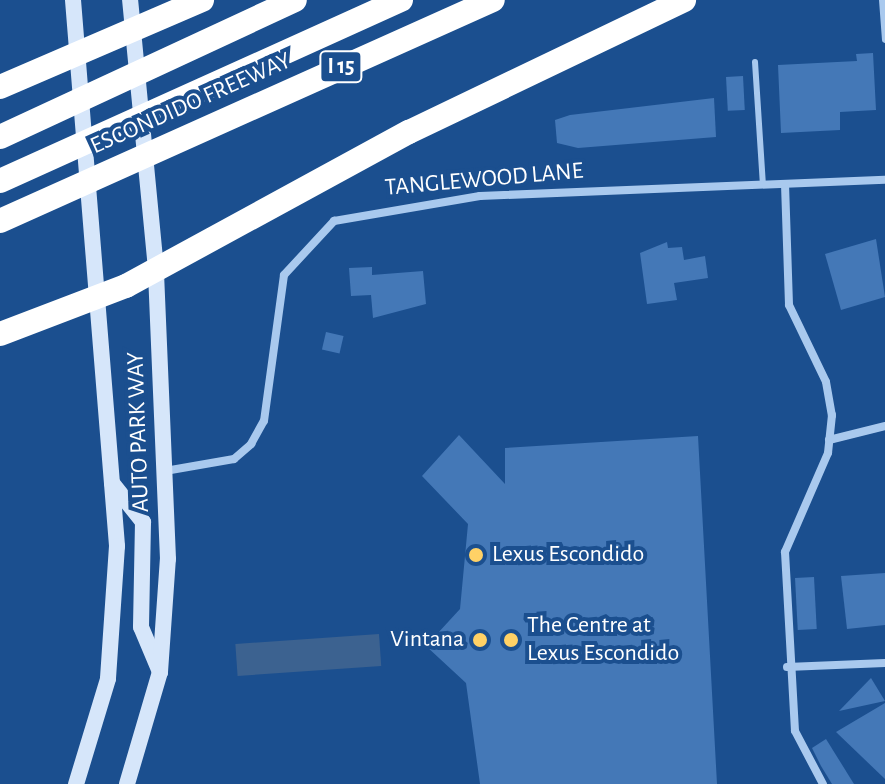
<!DOCTYPE html>
<style>
body{margin:0}
#map{position:relative;width:885px;height:784px;overflow:hidden;background:#1b4f8f;font-family:"Alegreya Sans",sans-serif}
div>[style]{position:absolute}
[style*='--x']{left:calc(var(--x)*1px);top:calc(var(--y)*1px);width:calc(var(--w)*1px);rotate:calc(var(--a)*1deg)}
.water>*{inset:0;background:#3c6290;transform-origin:0 0}
.building>*{inset:0;background:#4478b7;transform-origin:0 0}
.service>*{height:6px;margin:-3px;padding:0 3px;transform-origin:3px;border-radius:3px;background:#a9c9ee}
.minor>*{height:8px;margin:-4px;padding:0 4px;transform-origin:4px;border-radius:4px;background:#a9c9ee}
.secondary>*{height:16px;margin:-8px;padding:0 8px;transform-origin:8px;border-radius:8px;background:#d6e6fa}
.motorway>*{height:24px;margin:-12px;padding:0 12px;transform-origin:12px;border-radius:12px;background:#fff}
.dots>*{width:22px;height:22px;translate:-50% -50%;box-sizing:border-box;border:4px solid #1b4f8f;border-radius:50%}
span{translate:-50% -50%;white-space:nowrap;text-align:center;line-height:1.15;-webkit-text-stroke:8px #1b4f8f;paint-order:stroke}
.shield-label span{padding:2px 6px;background:#1b4f8f;border:2px solid;border-radius:6px;-webkit-text-stroke-width:0}
.shield-label{font-size:22px;color:#fff;font-weight:700}
.street-label{font-size:24px;color:#fff}
.poi-label{font-size:24px;color:#fff}
.left{translate:0 -50%;text-align:left}
.right{translate:-100% -50%;text-align:right}
</style>
<div id="map">
<div class="water">
<i style="left:379px;top:634px;width:32px;height:144px;rotate:86deg"></i>
</div>
<div class="building">
<i style="clip-path:polygon(873px 53px,876px 110px,840px 112px,840px 130px,781px 133px,778px 65px,857px 61px,856px 54px)"></i>
<i style="left:743px;top:76px;width:34px;height:17px;rotate:87deg"></i>
<i style="clip-path:polygon(714px 98px,716px 137px,578px 148px,557px 143px,555px 120px,570px 115px)"></i>
<i style="clip-path:polygon(876px 239px,885px 297px,841px 310px,825px 254px)"></i>
<i style="clip-path:polygon(667px 242px,668px 248px,682px 247px,684px 260px,705px 256px,708px 278px,674px 283px,677px 300px,647px 304px,640px 253px)"></i>
<i style="clip-path:polygon(372px 267px,372px 275px,423px 271px,426px 304px,373px 318px,371px 295px,351px 296px,349px 268px)"></i>
<i style="left:326px;top:332px;width:18px;height:18px;rotate:13deg"></i>
<i style="clip-path:polygon(459px 435px,505px 484px,505px 448px,698px 436px,717px 784px,480px 784px,466px 683px,426px 646px,460px 609px,468px 524px,422px 476px)"></i>
<i style="clip-path:polygon(885px 573px,885px 625px,847px 629px,841px 576px)"></i>
<i style="left:814px;top:577px;width:52px;height:19px;rotate:87deg"></i>
<i style="clip-path:polygon(871px 678px,885px 701px,839px 711px)"></i>
<i style="clip-path:polygon(885px 703px,885px 779px,836px 732px)"></i>
<i style="clip-path:polygon(826px 739px,854px 784px,832px 784px,821px 766px,812px 748px)"></i>
</div>
<div class="service">
<i style="--x:882;--y:0;--w:40;--a:85.7"></i>
<i style="--x:755;--y:62;--w:123;--a:86.3"></i>
</div>
<div class="minor">
<i style="--x:785;--y:184;--w:121;--a:88.1"></i>
<i style="--x:789;--y:305;--w:85;--a:64.3"></i>
<i style="--x:826;--y:382;--w:34;--a:80"></i>
<i style="--x:832;--y:415;--w:38;--a:96"></i>
<i style="--x:828;--y:453;--w:108;--a:113.5"></i>
<i style="--x:785;--y:552;--w:179;--a:86.8"></i>
<i style="--x:795;--y:731;--w:60;--a:62.2"></i>
<i style="--x:829;--y:440;--w:58;--a:-14"></i>
<i style="--x:165;--y:471;--w:70;--a:-9.9"></i>
<i style="--x:234;--y:459;--w:23;--a:-41"></i>
<i style="--x:251;--y:444;--w:26;--a:-61"></i>
<i style="--x:264;--y:421;--w:147;--a:-82.2"></i>
<i style="--x:284;--y:275;--w:74;--a:-47.2"></i>
<i style="--x:334;--y:221;--w:148;--a:-9.7"></i>
<i style="--x:480;--y:196;--w:405;--a:-2.3"></i>
<i style="--x:787;--y:667;--w:98;--a:-2.3"></i>
</div>
<div class="secondary">
<i style="--x:73;--y:0;--w:548;--a:85.39"></i>
<i style="--x:117;--y:546;--w:133;--a:93.9"></i>
<i style="--x:108;--y:679;--w:110;--a:106.9"></i>
<i style="--x:112;--y:483;--w:50;--a:51.5"></i>
<i style="--x:143;--y:522;--w:105;--a:91.1"></i>
<i style="--x:141;--y:627;--w:49;--a:67.1"></i>
<i style="--x:127;--y:784;--w:117;--a:-73.6"></i>
<i style="--x:160;--y:672;--w:113;--a:-86"></i>
<i style="--x:168;--y:559;--w:290;--a:-92.4"></i>
<i style="--x:156;--y:269;--w:270;--a:-95.5"></i>
</div>
<div class="motorway">
<i style="--x:0;--y:87;--w:220;--a:-23.3"></i>
<i style="--x:0;--y:137;--w:325;--a:-24.9"></i>
<i style="--x:0;--y:181;--w:440;--a:-24.3"></i>
<i style="--x:0;--y:221;--w:540;--a:-24.15"></i>
<i style="--x:0;--y:334;--w:135;--a:-20.9"></i>
<i style="--x:126;--y:286;--w:322;--a:-28.6"></i>
<i style="--x:409;--y:132;--w:305;--a:-25.6"></i>
</div>
<div class="dots">
<i style="left:476px;top:555px;background:#ffd166"></i>
<i style="left:480px;top:640px;background:#ffd166"></i>
<i style="left:511px;top:640px;background:#ffd166"></i>
</div>
<div class="shield-label">
<span style="left:341px;top:67px">I 15</span>
</div>
<div class="street-label">
<span style="left:191px;top:104px;rotate:-24deg">ESCONDIDO FREEWAY</span>
<span style="left:484px;top:180px;rotate:-5deg">TANGLEWOOD LANE</span>
<span style="left:139px;top:432px;rotate:-92deg">AUTO PARK WAY</span>
</div>
<div class="poi-label">
<span class="left" style="left:492px;top:555px">Lexus Escondido</span>
<span class="left" style="left:527px;top:640px">The Centre at<br>Lexus Escondido</span>
<span class="right" style="left:464px;top:640px">Vintana</span>
</div>
</div>
